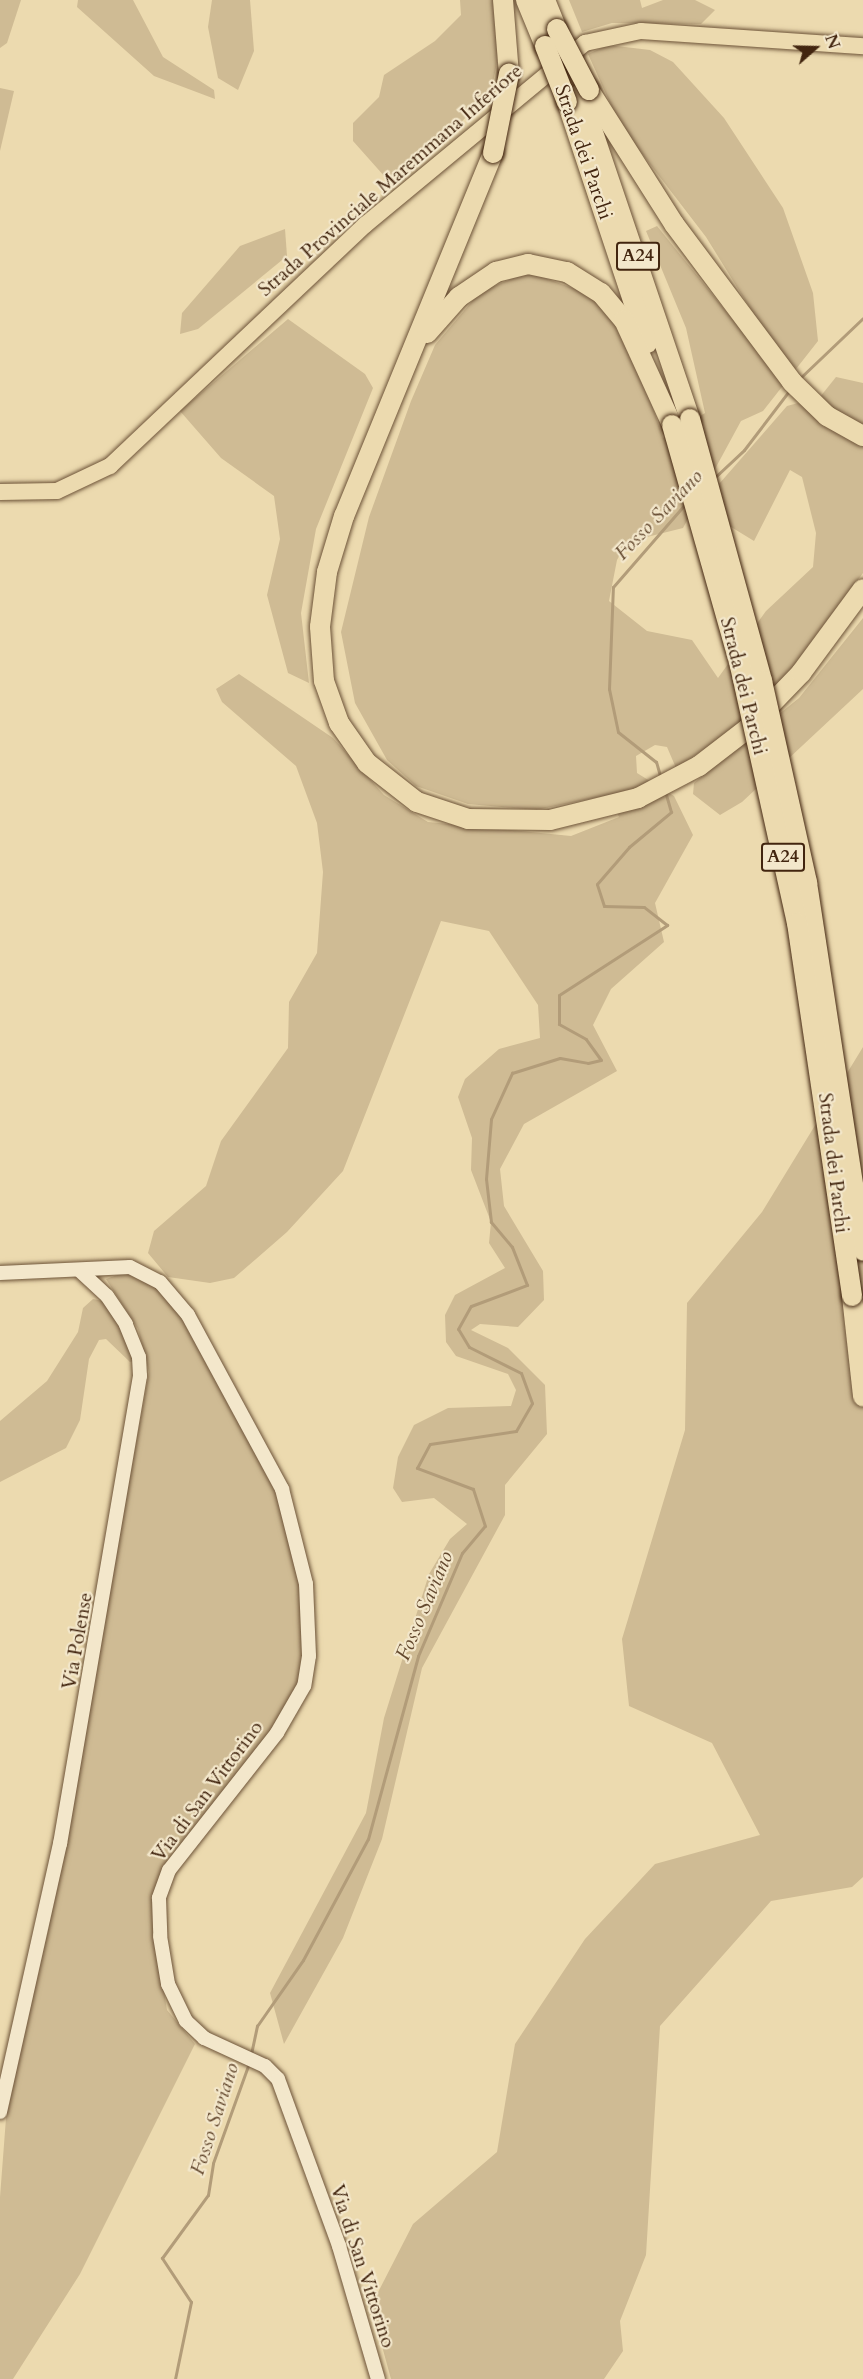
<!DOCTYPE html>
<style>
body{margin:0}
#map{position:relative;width:863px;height:2379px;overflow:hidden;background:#ecdaaf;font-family:Cardo,serif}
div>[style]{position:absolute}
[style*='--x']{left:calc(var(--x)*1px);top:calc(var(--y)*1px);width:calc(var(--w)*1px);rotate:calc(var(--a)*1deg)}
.green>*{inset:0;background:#cfbb94}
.stream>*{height:3px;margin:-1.5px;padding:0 1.5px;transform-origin:1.5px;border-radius:1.5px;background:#b29c79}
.roads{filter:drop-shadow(0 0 2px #6c5237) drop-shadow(0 0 2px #6c5237)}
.minor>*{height:14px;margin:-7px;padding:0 7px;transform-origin:7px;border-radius:7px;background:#f3e7cb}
.major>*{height:16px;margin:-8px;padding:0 8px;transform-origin:8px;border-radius:8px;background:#ecdaaf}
.highway>*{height:20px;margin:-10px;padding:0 10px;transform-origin:10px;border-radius:10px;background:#ecdaaf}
.bridges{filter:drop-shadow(0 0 2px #42250f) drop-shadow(0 0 2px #42250f)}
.highway-bridge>*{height:20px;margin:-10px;padding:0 10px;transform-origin:10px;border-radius:10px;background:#ecdaaf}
span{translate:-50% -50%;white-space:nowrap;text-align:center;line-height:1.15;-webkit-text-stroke:4.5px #f3e7cb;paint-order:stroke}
.shield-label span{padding:2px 4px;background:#f3e7cb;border:2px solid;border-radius:4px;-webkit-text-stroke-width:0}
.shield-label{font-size:18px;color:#42250f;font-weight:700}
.street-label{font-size:20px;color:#42250f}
.water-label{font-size:21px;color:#64492f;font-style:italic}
.north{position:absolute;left:785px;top:18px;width:60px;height:60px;-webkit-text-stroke:4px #f3e7cb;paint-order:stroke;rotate:70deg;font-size:16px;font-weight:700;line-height:24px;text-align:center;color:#42250f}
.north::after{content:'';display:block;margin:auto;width:21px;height:27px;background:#42250f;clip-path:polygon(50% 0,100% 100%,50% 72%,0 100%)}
</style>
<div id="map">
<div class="green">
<i style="clip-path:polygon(0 0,21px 0,7px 43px,0 48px)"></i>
<i style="clip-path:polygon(78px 0,133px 0,163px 57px,214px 90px,215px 99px,154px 76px,77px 7px)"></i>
<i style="clip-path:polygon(212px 0,250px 0,254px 51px,238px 90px,218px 78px,208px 27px)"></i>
<i style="clip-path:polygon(460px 0,494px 0,501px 41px,492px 88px,432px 155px,393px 186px,353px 141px,353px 123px,379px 97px,384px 75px,435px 41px,461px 15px)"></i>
<i style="clip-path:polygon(569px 0,640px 0,642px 8px,663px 0,695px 0,715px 10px,701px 24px,612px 23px,582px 32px)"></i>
<i style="clip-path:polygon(608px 45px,650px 50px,673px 62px,724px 118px,783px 208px,813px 293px,818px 341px,763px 411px,741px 421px,683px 528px,627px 542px,617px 560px,609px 601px,647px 631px,692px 640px,718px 678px,766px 611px,813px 567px,816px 533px,802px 477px,790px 470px,754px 541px,723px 522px,719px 484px,787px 406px,798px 403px,863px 443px,863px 573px,783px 682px,724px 736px,676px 768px,667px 747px,655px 745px,636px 756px,637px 773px,674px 796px,693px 835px,655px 903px,664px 942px,611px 989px,593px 1025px,617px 1071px,524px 1124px,500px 1169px,504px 1206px,543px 1271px,544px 1300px,518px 1327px,480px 1324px,471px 1330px,508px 1348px,545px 1385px,547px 1434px,505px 1485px,505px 1515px,422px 1668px,382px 1839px,343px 1938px,284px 2044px,270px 1993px,366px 1813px,384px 1718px,429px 1574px,450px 1539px,467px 1524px,434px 1498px,402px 1502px,393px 1488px,398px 1457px,414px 1425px,448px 1408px,511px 1406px,516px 1390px,508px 1374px,456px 1356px,446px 1342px,445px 1315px,455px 1295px,505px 1268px,489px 1243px,491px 1222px,471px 1170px,472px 1138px,458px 1097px,465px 1079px,499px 1049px,540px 1038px,538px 1005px,489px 931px,441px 921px,343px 1171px,287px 1232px,234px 1278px,210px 1283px,168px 1277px,148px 1253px,154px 1231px,206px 1186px,221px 1141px,288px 1048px,289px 1002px,317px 953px,323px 872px,317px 823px,296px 766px,222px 702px,216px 689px,239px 674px,333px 738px,384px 795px,428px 822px,571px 836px,619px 817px,609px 795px,536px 810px,468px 804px,416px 786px,387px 760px,355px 703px,341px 632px,369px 517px,411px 401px,435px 345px,480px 292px,528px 272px,592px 295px,629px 337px,663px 438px,705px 413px,686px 328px,646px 231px,657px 226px,758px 351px,771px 342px,706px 237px,620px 125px,588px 54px)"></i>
<i style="clip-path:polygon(0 88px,14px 91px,0 151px)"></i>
<i style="clip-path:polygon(285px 229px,287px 256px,198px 329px,180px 334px,182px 313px,240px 246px)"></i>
<i style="clip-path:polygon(288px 319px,365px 374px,373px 388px,316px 529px,301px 613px,309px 683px,288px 673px,267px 595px,280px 539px,274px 496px,221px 458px,180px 411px)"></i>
<i style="clip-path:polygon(836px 377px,863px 383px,863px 427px,833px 413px,820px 397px)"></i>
<i style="clip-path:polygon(863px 618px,863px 689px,742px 802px,720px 815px,693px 794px,694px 783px,799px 698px)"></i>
<i style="clip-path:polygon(863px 1047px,863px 1877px,852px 1887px,771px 1901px,660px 2026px,646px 2255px,620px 2321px,623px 2351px,604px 2379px,391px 2379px,371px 2306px,413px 2224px,497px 2152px,515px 2044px,585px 1939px,655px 1864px,760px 1835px,712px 1743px,629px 1706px,622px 1639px,685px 1430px,687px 1303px,762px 1212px)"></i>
<i style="clip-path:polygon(126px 1272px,157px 1286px,178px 1309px,268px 1471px,288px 1525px,301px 1585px,304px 1655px,299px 1685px,272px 1730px,172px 1857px,155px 1937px,167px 2010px,195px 2044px,80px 2274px,13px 2379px,0 2379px,0 2197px,7px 2105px,48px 1931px,149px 1372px,138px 1329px,106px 1279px)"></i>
<i style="clip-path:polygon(93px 1299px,107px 1302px,137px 1360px,130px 1362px,106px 1339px,99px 1340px,89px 1359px,80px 1420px,66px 1448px,0 1482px,0 1421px,47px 1381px,78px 1332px,83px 1308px)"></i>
</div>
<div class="stream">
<i style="--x:799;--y:379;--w:88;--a:-43.6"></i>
<i style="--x:713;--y:479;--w:42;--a:-43.1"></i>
<i style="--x:744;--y:450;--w:74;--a:-52.7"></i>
<i style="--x:661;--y:779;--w:18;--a:-106"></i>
<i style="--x:656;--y:762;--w:48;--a:-141.7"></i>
<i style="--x:618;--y:732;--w:44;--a:-101.8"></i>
<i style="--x:609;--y:689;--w:102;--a:-87.8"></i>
<i style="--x:613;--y:587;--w:111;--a:-49"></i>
<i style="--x:251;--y:2054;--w:29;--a:-78"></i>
<i style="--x:257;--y:2026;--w:80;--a:-55.1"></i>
<i style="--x:303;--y:1960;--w:137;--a:-61.8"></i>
<i style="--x:368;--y:1839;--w:190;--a:-74.7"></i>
<i style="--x:418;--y:1656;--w:112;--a:-66.9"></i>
<i style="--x:462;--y:1553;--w:35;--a:-50"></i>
<i style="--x:485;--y:1526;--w:39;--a:-108"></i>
<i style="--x:473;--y:1489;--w:60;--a:-159.4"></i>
<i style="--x:417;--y:1468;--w:27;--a:-62"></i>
<i style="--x:430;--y:1444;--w:87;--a:-8.6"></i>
<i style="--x:516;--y:1431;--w:32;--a:-60"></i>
<i style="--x:532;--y:1403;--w:32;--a:-110"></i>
<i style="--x:521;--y:1373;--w:58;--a:-153.4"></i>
<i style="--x:469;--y:1347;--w:21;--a:-121"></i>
<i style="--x:458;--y:1329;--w:26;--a:-61"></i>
<i style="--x:471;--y:1306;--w:60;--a:-20.6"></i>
<i style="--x:527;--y:1285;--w:41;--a:-111.5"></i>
<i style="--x:512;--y:1247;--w:33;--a:-130"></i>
<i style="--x:491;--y:1222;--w:43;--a:-96.6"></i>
<i style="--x:486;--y:1179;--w:60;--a:-85.2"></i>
<i style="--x:491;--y:1119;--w:51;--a:-65.5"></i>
<i style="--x:512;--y:1073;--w:50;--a:-17.4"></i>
<i style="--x:560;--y:1058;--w:28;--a:10"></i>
<i style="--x:588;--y:1063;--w:13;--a:-13"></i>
<i style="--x:601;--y:1060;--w:26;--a:-126"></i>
<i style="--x:586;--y:1039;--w:31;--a:-151"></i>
<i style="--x:559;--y:1024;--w:29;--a:-90"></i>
<i style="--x:559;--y:995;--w:129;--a:-32.9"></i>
<i style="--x:667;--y:925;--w:29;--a:-142"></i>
<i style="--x:644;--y:907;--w:40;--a:-178.6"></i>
<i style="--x:604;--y:906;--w:23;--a:-108"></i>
<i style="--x:597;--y:884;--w:49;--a:-49.1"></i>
<i style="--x:629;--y:847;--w:55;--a:-39.8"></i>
<i style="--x:671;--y:812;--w:22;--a:-106"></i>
<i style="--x:175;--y:2379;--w:79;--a:-78.3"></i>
<i style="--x:191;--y:2302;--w:53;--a:-123.4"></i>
<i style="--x:162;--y:2258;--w:78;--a:-53.9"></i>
<i style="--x:208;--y:2195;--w:32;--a:-81"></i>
<i style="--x:213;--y:2163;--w:106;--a:-70.2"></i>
</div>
<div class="roads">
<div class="minor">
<i style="--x:0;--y:1273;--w:130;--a:-2.6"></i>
<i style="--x:130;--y:1267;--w:34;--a:27"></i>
<i style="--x:160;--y:1282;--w:43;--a:49.7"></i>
<i style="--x:188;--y:1315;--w:198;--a:61.6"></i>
<i style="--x:282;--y:1489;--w:98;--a:75.8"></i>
<i style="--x:306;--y:1584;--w:72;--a:87.6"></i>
<i style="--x:309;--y:1656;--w:30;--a:99"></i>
<i style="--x:304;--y:1686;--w:54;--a:119.9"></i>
<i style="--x:277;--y:1733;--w:174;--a:128.2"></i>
<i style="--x:169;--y:1870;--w:30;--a:110"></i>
<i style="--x:159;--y:1898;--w:38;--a:88"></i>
<i style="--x:160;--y:1936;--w:49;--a:80.5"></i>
<i style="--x:168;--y:1984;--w:41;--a:64.1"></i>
<i style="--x:186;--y:2021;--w:25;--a:43"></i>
<i style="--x:204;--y:2038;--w:67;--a:24.7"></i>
<i style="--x:265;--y:2066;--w:18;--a:45"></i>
<i style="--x:278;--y:2079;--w:178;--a:69.9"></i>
<i style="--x:339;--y:2246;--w:139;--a:73.7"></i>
<i style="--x:0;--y:2112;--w:275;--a:-77.4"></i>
<i style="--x:60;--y:1844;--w:475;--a:-80.3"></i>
<i style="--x:140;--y:1376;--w:19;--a:-93"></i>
<i style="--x:139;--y:1357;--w:35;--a:-112"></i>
<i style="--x:126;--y:1324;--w:34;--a:-124"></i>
<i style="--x:107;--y:1296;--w:38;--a:-137"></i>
</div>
<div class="major">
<i style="--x:0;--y:492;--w:57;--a:-1"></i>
<i style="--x:57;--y:491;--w:59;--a:-25.3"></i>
<i style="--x:110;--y:466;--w:351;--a:-43.4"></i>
<i style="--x:365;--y:225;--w:286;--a:-39.6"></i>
<i style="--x:585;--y:43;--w:57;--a:-12.1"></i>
<i style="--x:641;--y:31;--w:223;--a:3.9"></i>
</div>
<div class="highway">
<i style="--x:503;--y:0;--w:74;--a:85.4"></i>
<i style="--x:526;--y:0;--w:50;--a:67.6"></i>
<i style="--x:545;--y:0;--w:31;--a:68"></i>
<i style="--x:589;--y:90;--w:159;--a:57.6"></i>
<i style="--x:674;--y:224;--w:197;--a:53.2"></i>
<i style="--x:792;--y:382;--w:49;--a:44.2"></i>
<i style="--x:827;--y:416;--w:41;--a:29.1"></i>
<i style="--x:580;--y:94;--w:343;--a:71.3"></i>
<i style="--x:567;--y:102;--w:254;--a:71.6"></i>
<i style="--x:493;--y:153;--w:392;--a:112.3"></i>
<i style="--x:344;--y:516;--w:59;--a:106.9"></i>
<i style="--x:327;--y:572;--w:55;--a:97.3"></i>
<i style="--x:320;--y:627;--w:54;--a:85.8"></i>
<i style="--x:324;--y:681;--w:45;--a:70.3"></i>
<i style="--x:339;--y:723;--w:49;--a:55"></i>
<i style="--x:367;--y:763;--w:63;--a:38"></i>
<i style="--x:417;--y:802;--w:54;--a:18.4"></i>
<i style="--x:468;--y:819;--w:82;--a:0.7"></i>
<i style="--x:550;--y:820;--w:91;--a:-14"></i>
<i style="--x:638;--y:798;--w:69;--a:-27.7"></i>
<i style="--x:699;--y:766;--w:61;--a:-37.6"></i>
<i style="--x:747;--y:729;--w:78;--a:-46"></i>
<i style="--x:801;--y:673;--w:104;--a:-53.6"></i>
<i style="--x:427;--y:333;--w:48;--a:-48.4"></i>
<i style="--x:459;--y:297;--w:45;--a:-34"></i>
<i style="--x:496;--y:272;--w:33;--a:-14"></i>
<i style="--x:528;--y:264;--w:40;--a:12"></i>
<i style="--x:567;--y:272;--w:40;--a:32"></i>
<i style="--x:601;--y:293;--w:35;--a:50"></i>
<i style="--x:624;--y:320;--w:115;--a:65.4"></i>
<i style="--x:852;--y:1296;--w:101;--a:83.7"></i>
</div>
</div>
<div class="bridges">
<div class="highway-bridge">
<i style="--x:557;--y:29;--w:69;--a:62.3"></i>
<i style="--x:545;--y:46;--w:60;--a:68.6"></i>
<i style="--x:493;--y:153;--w:81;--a:-78.6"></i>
<i style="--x:690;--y:419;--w:272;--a:74.6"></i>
<i style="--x:762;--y:681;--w:207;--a:77.4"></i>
<i style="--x:807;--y:883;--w:372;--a:81.3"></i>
<i style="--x:672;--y:425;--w:250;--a:74.2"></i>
<i style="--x:740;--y:666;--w:263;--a:77.5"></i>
<i style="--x:797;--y:923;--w:377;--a:81.6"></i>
</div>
</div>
<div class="shield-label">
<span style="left:638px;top:256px">A24</span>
<span style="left:783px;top:857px">A24</span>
</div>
<div class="street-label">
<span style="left:584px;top:152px;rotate:71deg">Strada dei Parchi</span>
<span style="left:390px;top:180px;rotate:-41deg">Strada Provinciale Maremmana Inferiore</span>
<span style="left:744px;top:686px;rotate:76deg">Strada dei Parchi</span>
<span style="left:834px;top:1163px;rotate:83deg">Strada dei Parchi</span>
<span style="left:77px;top:1641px;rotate:-80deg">Via Polense</span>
<span style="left:207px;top:1791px;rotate:-53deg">Via di San Vittorino</span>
<span style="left:363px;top:2266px;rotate:72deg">Via di San Vittorino</span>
</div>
<div class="water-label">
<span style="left:659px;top:515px;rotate:-46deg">Fosso Saviano</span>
<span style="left:425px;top:1606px;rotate:-67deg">Fosso Saviano</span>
<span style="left:215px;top:2119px;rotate:-72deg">Fosso Saviano</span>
</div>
<div class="north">N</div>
</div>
